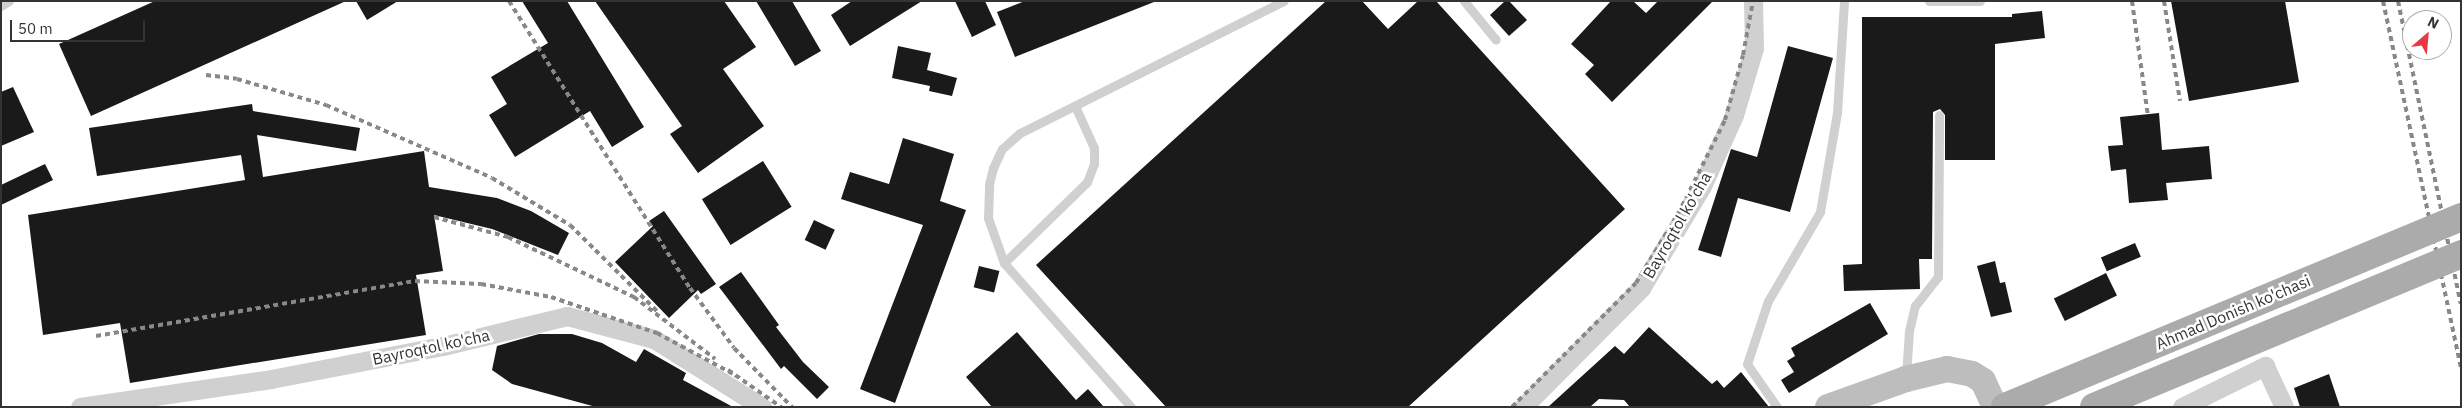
<!DOCTYPE html>
<style>
body{margin:0}
#map{position:relative;width:2462px;height:408px;overflow:hidden;background:#fff;font-family:"IBM Plex Sans",sans-serif}
div>[style]{position:absolute}
[style*='--x']{left:calc(var(--x)*1px);top:calc(var(--y)*1px);width:calc(var(--w)*1px);rotate:calc(var(--a)*1deg)}
.building>*{inset:0;background:#1a1a1a;transform-origin:0 0}
.lane>*{height:9px;margin:-4.5px;padding:0 4.5px;transform-origin:4.5px;border-radius:4.5px;background:#d0d0d0}
.street>*{height:19px;margin:-9.5px;padding:0 9.5px;transform-origin:9.5px;border-radius:9.5px;background:#d0d0d0}
.secondary>*{height:26px;margin:-13px;padding:0 13px;transform-origin:13px;border-radius:13px;background:#bdbdbd}
.rail>*{height:4px;margin-top:-2px;transform-origin:0;background:repeating-linear-gradient(90deg,#888 0 5px,transparent 0 9px)}
.primary-bridge>*{height:28px;margin:-14px;padding:0 14px;transform-origin:14px;border-radius:14px;background:#ababab}
span{translate:-50% -50%;white-space:nowrap;text-align:center;line-height:1.15;-webkit-text-stroke:5px #fff;paint-order:stroke}
.street-label{font-size:16px;color:#333}
.frame{position:absolute;inset:0;border:2px solid #333;pointer-events:none}
.north{position:absolute;left:2402px;top:10px;width:50px;height:50px;box-sizing:border-box;background:#fff;border:1px solid #adadad;border-radius:50%;rotate:27deg;font-size:14px;font-weight:700;line-height:20px;text-align:center;color:#333}
.north::after{content:'';display:block;margin:auto;width:18px;height:22px;background:#e63946;clip-path:polygon(50% 0,100% 100%,50% 72%,0 100%)}
.scale{position:absolute;left:10px;top:20px;width:135px;height:22px;box-sizing:border-box;border:2px solid #333;border-top:0;padding-left:6px;font-size:15px;line-height:18px;white-space:nowrap;color:#333;-webkit-text-stroke:4px #fff;paint-order:stroke}
</style>
<div id="map">
<div class="building">
<i style="clip-path:polygon(155px 1px,346px 1px,91px 116px,59px 44px)"></i>
<i style="clip-path:polygon(356px 1px,398px 1px,367px 20px)"></i>
<i style="clip-path:polygon(522px 1px,567px 1px,644px 127px,612px 147px,590px 111px,515px 157px,489px 115px,507px 104px,491px 77px,548px 43px)"></i>
<i style="clip-path:polygon(595px 1px,724px 1px,756px 47px,723px 69px,764px 126px,698px 173px,670px 134px,682px 126px)"></i>
<i style="clip-path:polygon(756px 1px,792px 1px,821px 51px,795px 66px)"></i>
<i style="clip-path:polygon(852px 1px,922px 1px,850px 46px,831px 15px)"></i>
<i style="clip-path:polygon(955px 1px,985px 1px,996px 25px,972px 37px)"></i>
<i style="clip-path:polygon(1025px 1px,1154px 1px,1154px 2px,1015px 57px,997px 12px)"></i>
<i style="clip-path:polygon(1326px 1px,1362px 1px,1388px 29px,1418px 1px,1436px 1px,1625px 209px,1408px 407px,1166px 407px,1036px 265px)"></i>
<i style="clip-path:polygon(1505px 1px,1509px 1px,1527px 20px,1509px 36px,1490px 15px)"></i>
<i style="clip-path:polygon(1611px 1px,1633px 1px,1646px 13px,1658px 1px,1713px 1px,1612px 102px,1585px 74px,1594px 65px,1571px 44px)"></i>
<i style="clip-path:polygon(2171px 1px,2285px 1px,2299px 82px,2189px 101px)"></i>
<i style="clip-path:polygon(2042px 11px,2045px 38px,1995px 44px,1995px 160px,1945px 160px,1945px 115px,1940px 109px,1933px 112px,1932px 259px,1919px 259px,1920px 289px,1844px 291px,1843px 265px,1862px 264px,1862px 17px,2012px 17px,2012px 14px)"></i>
<i style="clip-path:polygon(898px 46px,931px 53px,927px 70px,957px 78px,952px 96px,929px 91px,930px 86px,892px 78px)"></i>
<i style="clip-path:polygon(1788px 46px,1833px 58px,1790px 212px,1738px 198px,1721px 257px,1698px 250px,1731px 149px,1757px 157px)"></i>
<i style="clip-path:polygon(13px 87px,34px 132px,1px 146px,1px 92px)"></i>
<i style="clip-path:polygon(252px 104px,253px 111px,360px 128px,356px 151px,257px 135px,263px 177px,424px 151px,429px 187px,497px 198px,531px 211px,569px 233px,558px 255px,492px 229px,434px 215px,443px 271px,416px 275px,426px 335px,130px 383px,120px 323px,43px 335px,28px 215px,245px 180px,241px 155px,97px 176px,89px 128px)"></i>
<i style="clip-path:polygon(2159px 113px,2162px 150px,2209px 146px,2212px 179px,2166px 183px,2168px 200px,2129px 203px,2126px 169px,2111px 171px,2108px 146px,2123px 145px,2120px 117px)"></i>
<i style="clip-path:polygon(903px 138px,954px 154px,940px 201px,966px 210px,895px 403px,860px 389px,923px 225px,841px 199px,850px 172px,889px 184px)"></i>
<i style="left:763px;top:161px;width:54px;height:72px;rotate:58deg"></i>
<i style="clip-path:polygon(45px 164px,53px 180px,1px 205px,1px 185px)"></i>
<i style="clip-path:polygon(664px 211px,716px 284px,701px 294px,698px 290px,669px 318px,615px 262px,653px 226px,649px 221px)"></i>
<i style="left:814px;top:220px;width:23px;height:22px;rotate:25deg"></i>
<i style="left:2135px;top:243px;width:15px;height:37px;rotate:67deg"></i>
<i style="clip-path:polygon(1995px 261px,2000px 283px,2005px 282px,2012px 312px,1991px 317px,1977px 266px)"></i>
<i style="left:979px;top:266px;width:21px;height:22px;rotate:14deg"></i>
<i style="clip-path:polygon(741px 272px,779px 325px,776px 327px,803px 362px,829px 387px,817px 399px,784px 366px,781px 369px,719px 287px)"></i>
<i style="left:2106px;top:273px;width:25px;height:58px;rotate:64deg"></i>
<i style="clip-path:polygon(1870px 303px,1888px 334px,1789px 393px,1781px 380px,1794px 372px,1787px 361px,1795px 356px,1791px 348px)"></i>
<i style="clip-path:polygon(1649px 327px,1712px 384px,1717px 380px,1724px 388px,1741px 372px,1769px 407px,1630px 407px,1624px 400px,1599px 399px,1590px 407px,1548px 407px,1615px 346px,1624px 354px)"></i>
<i style="clip-path:polygon(1017px 332px,1076px 400px,1088px 389px,1104px 407px,992px 407px,966px 377px)"></i>
<i style="clip-path:polygon(539px 334px,572px 334px,602px 343px,636px 362px,644px 349px,686px 373px,683px 380px,733px 407px,596px 407px,512px 384px,492px 370px,497px 346px)"></i>
<i style="clip-path:polygon(2329px 374px,2340px 407px,2300px 407px,2294px 388px)"></i>
</div>
<div class="lane">
<i style="--x:1464;--y:1;--w:50;--a:50.6"></i>
<i style="--x:1929;--y:1;--w:51;--a:0"></i>
<i style="--x:1;--y:6;--w:9;--a:-32"></i>
<i style="--x:1004;--y:263;--w:116;--a:-44.3"></i>
<i style="--x:1087;--y:182;--w:19;--a:-69"></i>
<i style="--x:1094;--y:164;--w:16;--a:-90"></i>
<i style="--x:1094;--y:148;--w:46;--a:-114.3"></i>
<i style="--x:1906;--y:376;--w:45;--a:-86.2"></i>
<i style="--x:1909;--y:331;--w:26;--a:-77"></i>
<i style="--x:1915;--y:306;--w:37;--a:-52"></i>
<i style="--x:1938;--y:277;--w:162;--a:-89.6"></i>
<i style="--x:1131;--y:407;--w:192;--a:-131.4"></i>
<i style="--x:1004;--y:263;--w:48;--a:-109.6"></i>
<i style="--x:988;--y:218;--w:34;--a:-88"></i>
<i style="--x:989;--y:184;--w:16;--a:-76"></i>
<i style="--x:993;--y:168;--w:21;--a:-65"></i>
<i style="--x:1002;--y:149;--w:24;--a:-42"></i>
<i style="--x:1020;--y:133;--w:295;--a:-26.6"></i>
<i style="--x:1777;--y:407;--w:52;--a:-124.9"></i>
<i style="--x:1747;--y:364;--w:66;--a:-71.6"></i>
<i style="--x:1768;--y:301;--w:103;--a:-59.7"></i>
<i style="--x:1820;--y:212;--w:100;--a:-80.3"></i>
<i style="--x:1837;--y:113;--w:112;--a:-86.4"></i>
</div>
<div class="street">
<i style="--x:80;--y:407;--w:193;--a:-8.3"></i>
<i style="--x:271;--y:379;--w:175;--a:-10.9"></i>
<i style="--x:443;--y:346;--w:128;--a:-13.6"></i>
<i style="--x:567;--y:316;--w:90;--a:14.8"></i>
<i style="--x:654;--y:339;--w:128;--a:32.2"></i>
<i style="--x:1523;--y:407;--w:168;--a:-45.2"></i>
<i style="--x:1641;--y:288;--w:119;--a:-59.1"></i>
<i style="--x:1702;--y:186;--w:78;--a:-65.7"></i>
<i style="--x:1734;--y:115;--w:70;--a:-73.4"></i>
<i style="--x:1754;--y:48;--w:47;--a:-91.2"></i>
<i style="--x:2182;--y:407;--w:93;--a:-26.3"></i>
<i style="--x:2265;--y:366;--w:45;--a:65.1"></i>
</div>
<div class="secondary">
<i style="--x:1828;--y:407;--w:83;--a:-19.7"></i>
<i style="--x:1906;--y:379;--w:42;--a:-13.7"></i>
<i style="--x:1947;--y:369;--w:25;--a:11"></i>
<i style="--x:1972;--y:374;--w:13;--a:32"></i>
<i style="--x:1983;--y:381;--w:29;--a:65"></i>
</div>
<div class="rail">
<i style="--x:509;--y:1;--w:339;--a:57.8"></i>
<i style="--x:690;--y:288;--w:74;--a:53.7"></i>
<i style="--x:734;--y:348;--w:83;--a:45.5"></i>
<i style="--x:2132;--y:1;--w:116;--a:82.1"></i>
<i style="--x:2164;--y:1;--w:101;--a:80.9"></i>
<i style="--x:2383;--y:1;--w:376;--a:78"></i>
<i style="--x:2398;--y:1;--w:309;--a:78.3"></i>
<i style="--x:206;--y:75;--w:31;--a:7"></i>
<i style="--x:237;--y:79;--w:93;--a:16.3"></i>
<i style="--x:326;--y:105;--w:181;--a:23.7"></i>
<i style="--x:492;--y:178;--w:91;--a:31.1"></i>
<i style="--x:570;--y:225;--w:124;--a:44.7"></i>
<i style="--x:434;--y:217;--w:77;--a:15.1"></i>
<i style="--x:508;--y:237;--w:140;--a:25.5"></i>
<i style="--x:634;--y:297;--w:102;--a:37.4"></i>
<i style="--x:96;--y:336;--w:324;--a:-9.8"></i>
<i style="--x:415;--y:281;--w:66;--a:2.6"></i>
<i style="--x:481;--y:284;--w:71;--a:10.5"></i>
<i style="--x:551;--y:297;--w:112;--a:18.8"></i>
<i style="--x:657;--y:333;--w:86;--a:28.3"></i>
<i style="--x:728;--y:370;--w:65;--a:34.9"></i>
<i style="--x:1512;--y:407;--w:175;--a:-45"></i>
<i style="--x:1636;--y:283;--w:81;--a:-58.7"></i>
<i style="--x:1678;--y:214;--w:105;--a:-63.4"></i>
<i style="--x:1725;--y:120;--w:67;--a:-74.5"></i>
<i style="--x:1743;--y:55;--w:55;--a:-79.5"></i>
</div>
<div class="primary-bridge">
<i style="--x:2005;--y:407;--w:494;--a:-22.6"></i>
<i style="--x:2094;--y:407;--w:398;--a:-22.6"></i>
</div>
<div class="street-label">
<span style="left:1677px;top:225px;rotate:-60deg">Bayroqtol ko'cha</span>
<span style="left:2233px;top:312px;rotate:-23deg">Ahmad Donish ko'chasi</span>
<span style="left:431px;top:347px;rotate:-12deg">Bayroqtol ko'cha</span>
</div>
<div class="frame"></div>
<div class="north">N</div>
<div class="scale">50 m</div>
</div>
